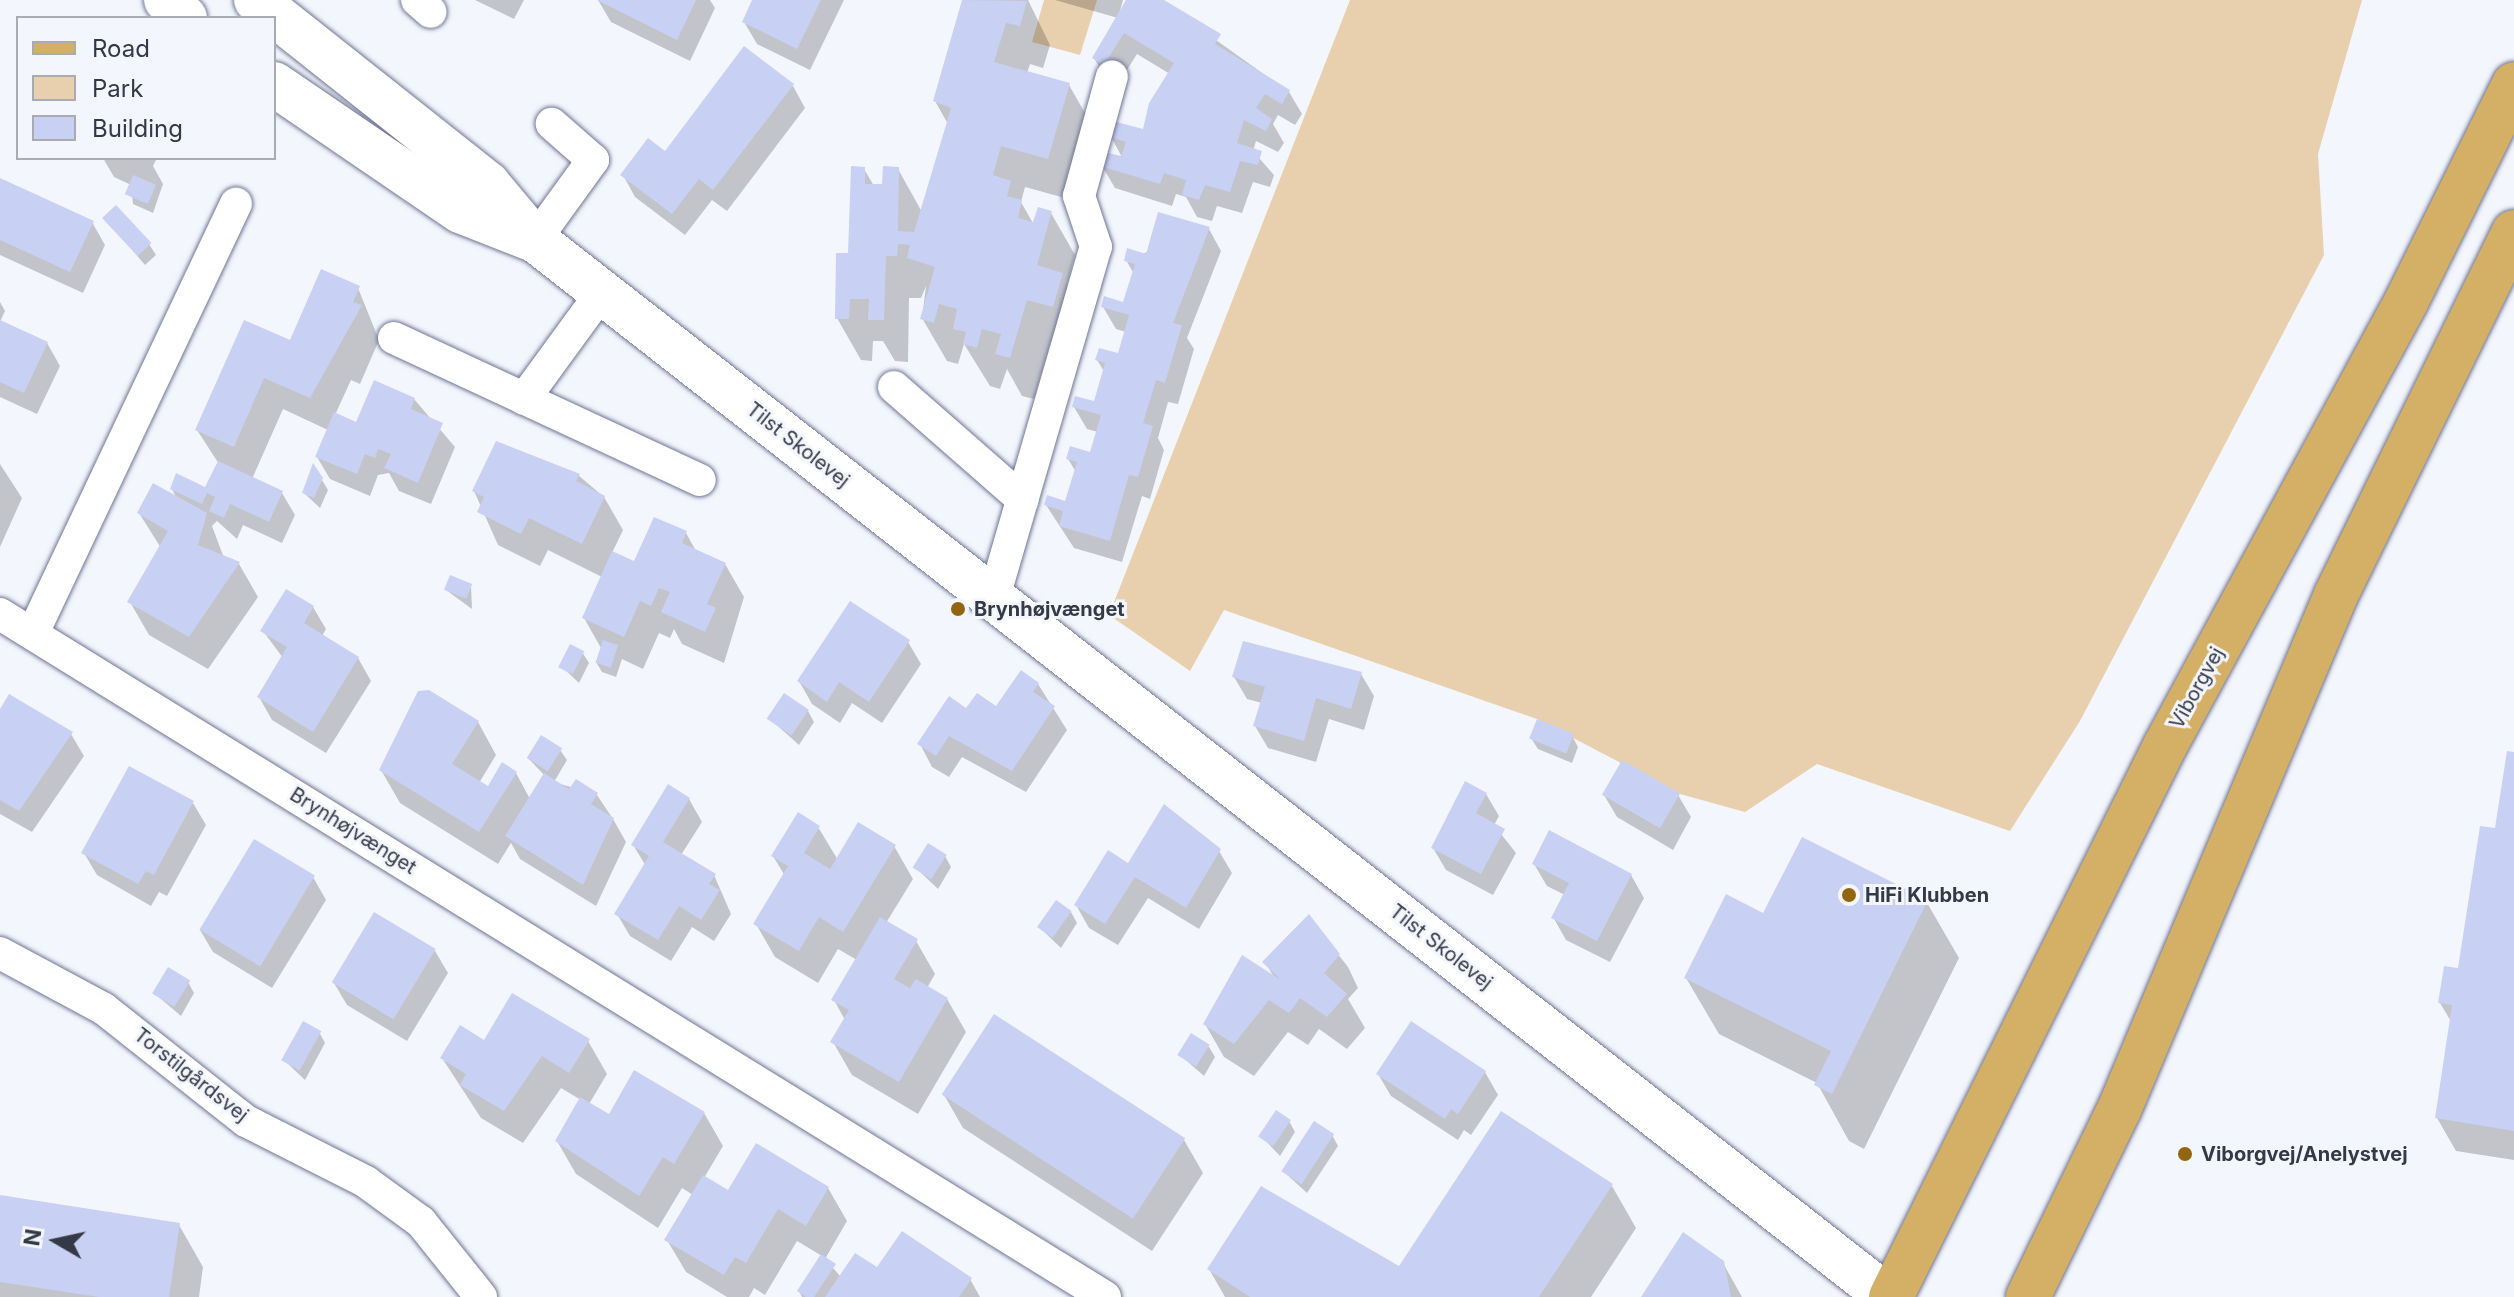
<!DOCTYPE html>
<meta charset="utf-8">
<style>
body{margin:0}
#map{position:relative;width:2514px;height:1297px;overflow:hidden;background:#f4f6fd;font-family:Inter,sans-serif}
div>[style]{position:absolute}
[style*='--x']{left:calc(var(--x)*1px);top:calc(var(--y)*1px);width:calc(var(--w)*1px);rotate:calc(var(--a)*1deg)}
.green>*{inset:0;background:#e8d0af}
.shadow>*{inset:0;background:#0003}
.building>*{inset:0;background:#c8d0f3;transform-origin:0 0}
.roads{filter:drop-shadow(0 0 2px #6e7594) drop-shadow(0 0 2px #6e7594)}
.street>*{height:32px;margin:-16px;padding:0 16px;transform-origin:16px;border-radius:16px;background:#fff}
.secondary>*{height:44px;margin:-22px;padding:0 22px;transform-origin:22px;border-radius:22px;background:#fff}
.primary>*{height:44px;margin:-22px;padding:0 22px;transform-origin:22px;border-radius:22px;background:#d3b066}
.dots>*{width:22px;height:22px;translate:-50% -50%;box-sizing:border-box;border:4px solid #f4f6fd;border-radius:50%}
span{translate:-50% -50%;white-space:nowrap;text-align:center;line-height:1.15;-webkit-text-stroke:6px #f4f6fd;paint-order:stroke}
.street-label{font-size:20px;color:#353846}
.poi-label{font-size:20px;color:#353846;font-weight:700}
.left{translate:0 -50%;text-align:left}
.legend{position:absolute;left:16px;top:16px;width:260px;height:144px;box-sizing:border-box;background:#f4f6fd;border:2px solid #a8aab4;margin:0;padding:10px 14px;list-style:none;font-size:24px;color:#353846}
.legend li{display:flex;align-items:center;gap:16px;height:40px}
.legend b{width:40px;border:2px solid #a8aab4}
.north{position:absolute;left:16px;top:1201px;width:80px;height:80px;-webkit-text-stroke:6px #f4f6fd;paint-order:stroke;rotate:279deg;font-size:22px;font-weight:700;line-height:32px;text-align:center;color:#353846}
.north::after{content:'';display:block;margin:auto;width:28px;height:36px;background:#353846;clip-path:polygon(50% 0,100% 100%,50% 72%,0 100%)}
</style>
<div id="map">
<div class="green">
<i style="clip-path:polygon(1044px 0,1097px 0,1080px 55px,1032px 42px)"></i>
<i style="clip-path:polygon(1350px 0,2362px 0,2318px 154px,2324px 255px,2080px 721px,2010px 831px,1817px 764px,1745px 812px,1680px 794px,1537px 719px,1224px 610px,1190px 671px,1109px 615px)"></i>
</div>
<div class="shadow">
<i style="clip-path:polygon(475px 0,524px 0,514px 19px)"></i>
<i style="clip-path:polygon(598px 0,710px 0,715px 8px,690px 61px,611px 22px)"></i>
<i style="clip-path:polygon(755px 0,844px 0,810px 70px,757px 44px,744px 22px)"></i>
<i style="clip-path:polygon(964px 0,1028px 0,1050px 45px,1043px 68px,1030px 64px,1027px 73px,1069px 85px,1093px 127px,1072px 200px,1025px 187px,1021px 202px,1034px 225px,1051px 213px,1075px 255px,1067px 284px,1086px 317px,1076px 348px,1051px 341px,1034px 399px,1022px 396px,1007px 369px,1000px 389px,990px 386px,964px 344px,958px 364px,947px 361px,922px 318px,926px 286px,921px 298px,909px 298px,908px 362px,895px 361px,883px 341px,873px 341px,872px 361px,861px 360px,837px 318px,864px 169px,874px 186px,884px 187px,898px 169px,922px 212px,948px 124px,935px 101px)"></i>
<i style="clip-path:polygon(1055px 0,1123px 0,1119px 14px,1129px 0,1160px 0,1289px 92px,1302px 114px,1295px 125px,1278px 115px,1273px 124px,1284px 143px,1278px 152px,1256px 141px,1253px 151px,1274px 175px,1270px 187px,1253px 182px,1242px 213px,1217px 206px,1212px 221px,1197px 217px,1186px 197px,1176px 194px,1172px 206px,1115px 188px,1102px 166px,1123px 159px,1110px 135px,1145px 132px,1170px 74px,1137px 54px,1117px 86px,1107px 80px,1094px 58px,1118px 18px)"></i>
<i style="clip-path:polygon(793px 86px,805px 108px,727px 211px,712px 200px,685px 235px,635px 197px,623px 175px)"></i>
<i style="clip-path:polygon(103px 158px,157px 158px,153px 166px,163px 184px,153px 213px,133px 204px,131px 185px,114px 177px)"></i>
<i style="clip-path:polygon(0 180px,92px 222px,105px 245px,83px 293px,0 255px)"></i>
<i style="clip-path:polygon(105px 218px,149px 244px,156px 255px,145px 265px)"></i>
<i style="clip-path:polygon(1209px 229px,1221px 251px,1187px 338px,1194px 349px,1178px 404px,1168px 402px,1158px 438px,1164px 450px,1150px 499px,1142px 496px,1122px 562px,1074px 548px,1046px 505px,1066px 503px,1076px 472px,1068px 459px,1091px 455px,1098px 432px,1087px 429px,1074px 407px,1096px 404px,1105px 373px,1097px 360px,1120px 356px,1126px 332px,1116px 329px,1103px 307px,1125px 305px,1134px 274px,1126px 260px)"></i>
<i style="clip-path:polygon(358px 288px,379px 340px,360px 384px,351px 380px,335px 415px,357px 424px,414px 399px,455px 447px,431px 504px,399px 491px,389px 473px,378px 475px,370px 496px,330px 479px,317px 457px,328px 430px,283px 409px,252px 479px,282px 493px,295px 515px,282px 543px,243px 525px,237px 539px,217px 521px,212px 526px,224px 558px,239px 564px,258px 597px,208px 669px,149px 635px,130px 602px,161px 548px,139px 513px,177px 499px,172px 489px,206px 489px,219px 464px,197px 430px)"></i>
<i style="clip-path:polygon(0 302px,5px 311px,0 322px)"></i>
<i style="clip-path:polygon(0 322px,47px 343px,60px 366px,37px 414px,0 397px)"></i>
<i style="clip-path:polygon(0 464px,22px 498px,0 547px)"></i>
<i style="clip-path:polygon(314px 467px,328px 490px,320px 508px,304px 493px)"></i>
<i style="clip-path:polygon(578px 475px,604px 497px,623px 530px,612px 553px,635px 564px,686px 533px,696px 551px,725px 564px,744px 597px,724px 663px,682px 644px,674px 629px,670px 638px,659px 633px,643px 669px,622px 659px,616px 677px,602px 672px,596px 662px,601px 648px,584px 618px,602px 577px,548px 550px,540px 566px,498px 545px,474px 491px)"></i>
<i style="clip-path:polygon(471px 586px,472px 609px,446px 590px)"></i>
<i style="clip-path:polygon(313px 607px,326px 629px,322px 636px,358px 658px,371px 681px,326px 753px,272px 720px,259px 697px,283px 658px,263px 631px)"></i>
<i style="clip-path:polygon(908px 642px,921px 664px,882px 723px,852px 703px,840px 723px,812px 704px,799px 681px)"></i>
<i style="clip-path:polygon(582px 652px,589px 663px,579px 683px,562px 667px)"></i>
<i style="clip-path:polygon(1361px 674px,1374px 696px,1364px 730px,1329px 719px,1316px 762px,1268px 748px,1255px 726px,1262px 703px,1247px 699px,1234px 677px)"></i>
<i style="clip-path:polygon(1038px 684px,1067px 730px,1026px 792px,962px 757px,949px 777px,932px 767px,920px 744px,967px 711px,997px 709px)"></i>
<i style="clip-path:polygon(808px 711px,814px 722px,799px 745px,770px 719px)"></i>
<i style="clip-path:polygon(0 713px,71px 734px,84px 756px,32px 832px,0 814px)"></i>
<i style="clip-path:polygon(478px 722px,496px 755px,479px 783px,489px 788px,516px 773px,530px 799px,545px 776px,528px 758px,560px 750px,567px 760px,554px 782px,597px 795px,613px 819px,626px 842px,596px 906px,520px 859px,511px 843px,498px 864px,400px 803px,381px 770px)"></i>
<i style="clip-path:polygon(1572px 736px,1578px 747px,1572px 763px,1538px 749px,1531px 738px)"></i>
<i style="clip-path:polygon(2514px 754px,2514px 1160px,2456px 1151px,2437px 1118px,2452px 1023px,2440px 1003px,2460px 971px)"></i>
<i style="clip-path:polygon(1486px 794px,1499px 816px,1494px 825px,1516px 853px,1493px 895px,1446px 870px,1433px 848px)"></i>
<i style="clip-path:polygon(1604px 795px,1678px 795px,1691px 817px,1673px 850px,1617px 817px)"></i>
<i style="clip-path:polygon(689px 799px,702px 822px,681px 855px,714px 875px,731px 914px,714px 941px,692px 927px,671px 961px,630px 936px,617px 914px,646px 866px,633px 845px)"></i>
<i style="clip-path:polygon(193px 803px,206px 825px,167px 896px,159px 892px,151px 906px,97px 875px,84px 853px)"></i>
<i style="clip-path:polygon(1165px 807px,1219px 851px,1232px 873px,1199px 929px,1148px 898px,1118px 945px,1089px 928px,1076px 905px,1129px 866px)"></i>
<i style="clip-path:polygon(818px 827px,838px 860px,894px 846px,913px 879px,886px 923px,916px 941px,935px 974px,927px 988px,947px 999px,966px 1032px,918px 1114px,852px 1075px,833px 1042px,845px 1020px,834px 1000px,857px 960px,838px 949px,818px 983px,775px 957px,756px 924px,785px 876px,773px 856px)"></i>
<i style="clip-path:polygon(945px 856px,951px 867px,938px 889px,916px 868px)"></i>
<i style="clip-path:polygon(1534px 864px,1631px 875px,1644px 898px,1610px 962px,1566px 940px,1553px 917px,1565px 895px,1547px 886px)"></i>
<i style="clip-path:polygon(313px 877px,326px 900px,272px 988px,213px 952px,200px 930px)"></i>
<i style="clip-path:polygon(1926px 901px,1959px 958px,1864px 1149px,1849px 1141px,1817px 1083px,1719px 1034px,1686px 978px,1764px 915px)"></i>
<i style="clip-path:polygon(1071px 912px,1077px 923px,1061px 948px,1040px 928px)"></i>
<i style="clip-path:polygon(375px 915px,435px 951px,448px 973px,407px 1041px,347px 1005px,334px 983px)"></i>
<i style="clip-path:polygon(1309px 917px,1348px 967px,1358px 988px,1348px 999px,1365px 1028px,1347px 1049px,1319px 1029px,1308px 1045px,1288px 1032px,1254px 1076px,1224px 1057px,1205px 1024px,1274px 977px,1265px 962px)"></i>
<i style="clip-path:polygon(188px 982px,194px 993px,181px 1016px,154px 993px)"></i>
<i style="clip-path:polygon(319px 1032px,325px 1043px,305px 1080px,284px 1060px)"></i>
<i style="clip-path:polygon(588px 1041px,607px 1074px,589px 1104px,610px 1116px,704px 1113px,723px 1146px,704px 1178px,729px 1193px,828px 1188px,847px 1221px,825px 1259px,841px 1277px,878px 1270px,970px 1279px,980px 1297px,802px 1297px,799px 1291px,822px 1256px,797px 1241px,765px 1295px,754px 1288px,749px 1297px,727px 1297px,686px 1272px,667px 1240px,693px 1195px,682px 1188px,658px 1228px,576px 1174px,557px 1141px,581px 1100px,561px 1088px,523px 1143px,481px 1118px,442px 1058px,485px 1042px)"></i>
<i style="clip-path:polygon(1209px 1047px,1215px 1057px,1204px 1076px,1180px 1055px)"></i>
<i style="clip-path:polygon(1485px 1072px,1498px 1095px,1471px 1135px,1464px 1130px,1458px 1140px,1391px 1096px,1378px 1074px)"></i>
<i style="clip-path:polygon(944px 1095px,1184px 1140px,1203px 1173px,1152px 1251px,963px 1128px)"></i>
<i style="clip-path:polygon(1289px 1121px,1295px 1132px,1280px 1156px,1261px 1136px)"></i>
<i style="clip-path:polygon(1332px 1135px,1338px 1146px,1307px 1193px,1283px 1171px)"></i>
<i style="clip-path:polygon(1612px 1186px,1636px 1228px,1591px 1297px,1225px 1297px,1209px 1269px,1400px 1269px)"></i>
<i style="clip-path:polygon(0 1197px,179px 1225px,203px 1267px,199px 1297px,0 1297px)"></i>
<i style="clip-path:polygon(1723px 1263px,1742px 1297px,1644px 1297px)"></i>
</div>
<div class="building">
<i style="clip-path:polygon(597px 0,696px 0,677px 40px)"></i>
<i style="clip-path:polygon(752px 0,821px 0,797px 49px,742px 22px)"></i>
<i style="clip-path:polygon(962px 0,1027px 1px,1020px 26px,1006px 23px,994px 62px,1070px 83px,1048px 159px,1001px 146px,993px 175px,1011px 181px,1007px 196px,1022px 200px,1018px 218px,1033px 222px,1038px 207px,1052px 211px,1037px 265px,1063px 273px,1053px 307px,1027px 300px,1010px 358px,995px 354px,1001px 334px,982px 329px,977px 348px,963px 344px,966px 332px,953px 329px,957px 309px,939px 304px,934px 323px,920px 319px,935px 267px,907px 258px,910px 245px,898px 244px,897px 256px,886px 256px,884px 320px,868px 320px,869px 299px,850px 299px,849px 319px,835px 319px,836px 253px,848px 253px,851px 166px,865px 167px,865px 184px,882px 184px,883px 166px,899px 167px,898px 231px,914px 232px,951px 108px,933px 101px)"></i>
<i style="clip-path:polygon(1126px 0,1164px 0,1221px 34px,1215px 44px,1290px 90px,1282px 104px,1265px 94px,1256px 108px,1272px 119px,1266px 131px,1244px 120px,1237px 143px,1262px 151px,1258px 165px,1240px 161px,1230px 192px,1205px 185px,1199px 200px,1182px 195px,1186px 180px,1164px 173px,1160px 184px,1100px 166px,1104px 152px,1121px 156px,1126px 142px,1107px 136px,1113px 121px,1143px 129px,1149px 103px,1174px 63px,1124px 33px,1104px 65px,1092px 58px)"></i>
<i style="clip-path:polygon(744px 46px,794px 84px,713px 190px,699px 179px,672px 214px,620px 175px,648px 138px,665px 151px)"></i>
<i style="left:133px;top:175px;width:25px;height:21px;rotate:23deg"></i>
<i style="clip-path:polygon(0 178px,94px 221px,70px 272px,0 240px)"></i>
<i style="left:116px;top:205px;width:52px;height:19px;rotate:47deg"></i>
<i style="clip-path:polygon(1158px 212px,1210px 227px,1173px 323px,1182px 325px,1165px 383px,1156px 380px,1143px 423px,1153px 426px,1138px 477px,1129px 475px,1110px 541px,1059px 526px,1063px 511px,1044px 505px,1047px 495px,1065px 501px,1077px 462px,1066px 459px,1070px 446px,1090px 452px,1101px 415px,1072px 407px,1075px 396px,1094px 401px,1105px 363px,1095px 360px,1099px 348px,1118px 353px,1129px 315px,1101px 307px,1104px 296px,1123px 302px,1135px 264px,1124px 261px,1127px 248px,1146px 254px)"></i>
<i style="clip-path:polygon(321px 269px,360px 286px,353px 302px,362px 305px,310px 398px,264px 378px,234px 447px,195px 430px,244px 320px,290px 340px)"></i>
<i style="clip-path:polygon(0 320px,48px 342px,24px 393px,0 382px)"></i>
<i style="clip-path:polygon(374px 380px,415px 398px,411px 409px,443px 423px,418px 483px,384px 468px,391px 454px,378px 449px,375px 458px,365px 454px,357px 474px,315px 457px,334px 412px,356px 422px)"></i>
<i style="clip-path:polygon(496px 441px,580px 474px,576px 481px,605px 496px,582px 544px,529px 518px,521px 534px,477px 512px,484px 497px,472px 491px)"></i>
<i style="clip-path:polygon(218px 461px,283px 491px,269px 522px,230px 504px,224px 518px,209px 511px,215px 497px,207px 493px,202px 504px,170px 489px,176px 473px,205px 487px)"></i>
<i style="clip-path:polygon(313px 463px,323px 478px,314px 498px,302px 493px)"></i>
<i style="clip-path:polygon(153px 483px,207px 513px,198px 545px,240px 562px,189px 637px,127px 602px,168px 531px,137px 513px)"></i>
<i style="clip-path:polygon(654px 517px,687px 531px,682px 543px,726px 563px,707px 604px,716px 608px,705px 632px,661px 612px,670px 592px,659px 588px,651px 606px,640px 601px,624px 637px,582px 618px,612px 551px,634px 561px)"></i>
<i style="left:450px;top:575px;width:24px;height:16px;rotate:22deg"></i>
<i style="clip-path:polygon(286px 589px,314px 606px,304px 623px,359px 657px,313px 732px,257px 697px,287px 647px,260px 631px)"></i>
<i style="clip-path:polygon(850px 601px,910px 640px,869px 702px,839px 682px,827px 702px,797px 681px)"></i>
<i style="left:603px;top:640px;width:16px;height:24px;rotate:18deg"></i>
<i style="clip-path:polygon(1243px 641px,1362px 672px,1351px 709px,1316px 698px,1304px 741px,1253px 726px,1265px 687px,1232px 677px)"></i>
<i style="left:570px;top:644px;width:16px;height:26px;rotate:27deg"></i>
<i style="clip-path:polygon(1021px 670px,1039px 683px,1033px 692px,1055px 706px,1012px 771px,949px 736px,936px 756px,917px 744px,949px 696px,966px 708px,977px 693px,996px 706px)"></i>
<i style="clip-path:polygon(429px 690px,479px 721px,452px 764px,488px 786px,502px 762px,517px 772px,479px 832px,379px 770px,418px 691px)"></i>
<i style="left:784px;top:693px;width:30px;height:31px;rotate:34deg"></i>
<i style="clip-path:polygon(9px 694px,73px 732px,19px 811px,0 800px,0 709px)"></i>
<i style="left:1537px;top:719px;width:40px;height:21px;rotate:22deg"></i>
<i style="left:541px;top:735px;width:25px;height:27px;rotate:32deg"></i>
<i style="clip-path:polygon(2507px 751px,2514px 752px,2514px 1131px,2435px 1118px,2452px 1005px,2438px 1003px,2444px 966px,2458px 968px,2480px 826px,2495px 828px)"></i>
<i style="left:1622px;top:760px;width:67px;height:40px;rotate:30deg"></i>
<i style="clip-path:polygon(129px 766px,194px 801px,154px 875px,146px 871px,138px 884px,81px 853px)"></i>
<i style="clip-path:polygon(544px 773px,569px 789px,576px 779px,598px 793px,591px 804px,614px 818px,583px 885px,505px 836px)"></i>
<i style="clip-path:polygon(1465px 781px,1487px 793px,1476px 813px,1505px 829px,1481px 874px,1431px 848px)"></i>
<i style="clip-path:polygon(668px 784px,690px 798px,663px 842px,716px 874px,709px 884px,720px 890px,701px 920px,679px 906px,658px 940px,614px 914px,649px 856px,631px 845px)"></i>
<i style="clip-path:polygon(1164px 804px,1221px 849px,1186px 908px,1135px 877px,1105px 924px,1074px 905px,1108px 850px,1128px 863px)"></i>
<i style="clip-path:polygon(798px 812px,820px 826px,804px 853px,830px 869px,858px 822px,896px 845px,843px 932px,819px 917px,799px 951px,753px 924px,788px 866px,771px 856px)"></i>
<i style="clip-path:polygon(1549px 830px,1632px 874px,1597px 941px,1551px 918px,1569px 883px,1532px 864px)"></i>
<i style="clip-path:polygon(1802px 837px,1928px 900px,1832px 1094px,1814px 1085px,1831px 1051px,1684px 978px,1726px 894px,1763px 913px)"></i>
<i style="left:254px;top:839px;width:71px;height:106px;rotate:31deg"></i>
<i style="left:928px;top:843px;width:22px;height:29px;rotate:32deg"></i>
<i style="left:1056px;top:900px;width:19px;height:33px;rotate:35deg"></i>
<i style="left:374px;top:912px;width:72px;height:82px;rotate:31deg"></i>
<i style="clip-path:polygon(1309px 914px,1340px 954px,1324px 973px,1347px 994px,1327px 1017px,1300px 998px,1289px 1013px,1269px 1000px,1234px 1044px,1203px 1024px,1242px 955px,1281px 980px,1262px 962px)"></i>
<i style="clip-path:polygon(880px 917px,918px 939px,894px 979px,910px 988px,916px 979px,948px 998px,899px 1082px,830px 1042px,849px 1010px,831px 1000px)"></i>
<i style="left:168px;top:967px;width:26px;height:31px;rotate:31deg"></i>
<i style="clip-path:polygon(512px 993px,590px 1039px,569px 1073px,542px 1056px,504px 1111px,460px 1085px,466px 1074px,440px 1058px,460px 1025px,484px 1040px)"></i>
<i style="left:994px;top:1014px;width:228px;height:96px;rotate:33deg"></i>
<i style="left:303px;top:1021px;width:21px;height:45px;rotate:29deg"></i>
<i style="clip-path:polygon(1411px 1021px,1486px 1071px,1458px 1114px,1451px 1109px,1445px 1119px,1376px 1074px)"></i>
<i style="left:1191px;top:1033px;width:22px;height:26px;rotate:32deg"></i>
<i style="clip-path:polygon(634px 1070px,705px 1112px,674px 1164px,663px 1157px,639px 1196px,555px 1141px,580px 1097px,609px 1114px)"></i>
<i style="left:1276px;top:1110px;width:18px;height:32px;rotate:34deg"></i>
<i style="clip-path:polygon(1501px 1111px,1613px 1184px,1539px 1297px,1250px 1297px,1207px 1269px,1261px 1186px,1399px 1266px)"></i>
<i style="left:1314px;top:1121px;width:24px;height:60px;rotate:33deg"></i>
<i style="clip-path:polygon(756px 1143px,829px 1187px,806px 1226px,778px 1209px,746px 1263px,735px 1257px,724px 1275px,664px 1240px,703px 1175px,728px 1190px)"></i>
<i style="clip-path:polygon(0 1195px,180px 1223px,169px 1297px,99px 1297px,0 1282px)"></i>
<i style="clip-path:polygon(902px 1231px,972px 1278px,959px 1297px,825px 1297px,855px 1253px,877px 1267px)"></i>
<i style="clip-path:polygon(1683px 1232px,1724px 1261px,1731px 1297px,1641px 1297px)"></i>
<i style="clip-path:polygon(821px 1254px,836px 1264px,814px 1297px,806px 1297px,797px 1291px)"></i>
</div>
<div class="roads">
<div class="street">
<i style="--x:417;--y:0;--w:18;--a:41"></i>
<i style="--x:535;--y:240;--w:99;--a:-54.1"></i>
<i style="--x:593;--y:160;--w:55;--a:-138.7"></i>
<i style="--x:394;--y:338;--w:337;--a:24.9"></i>
<i style="--x:894;--y:387;--w:171;--a:41.2"></i>
<i style="--x:524;--y:399;--w:132;--a:-53.9"></i>
<i style="--x:994;--y:597;--w:365;--a:-73.8"></i>
<i style="--x:1096;--y:247;--w:54;--a:-108.4"></i>
<i style="--x:1079;--y:196;--w:124;--a:-74.6"></i>
<i style="--x:0;--y:614;--w:1299;--a:31.72"></i>
<i style="--x:33;--y:633;--w:475;--a:-64.7"></i>
<i style="--x:0;--y:953;--w:118;--a:28.3"></i>
<i style="--x:104;--y:1009;--w:181;--a:38.3"></i>
<i style="--x:246;--y:1121;--w:135;--a:26.9"></i>
<i style="--x:366;--y:1182;--w:68;--a:36"></i>
<i style="--x:421;--y:1222;--w:96;--a:51.3"></i>
</div>
<div class="secondary">
<i style="--x:166;--y:0;--w:26;--a:43"></i>
<i style="--x:256;--y:0;--w:296;--a:38.4"></i>
<i style="--x:488;--y:184;--w:73;--a:50"></i>
<i style="--x:535;--y:240;--w:1717;--a:38"></i>
<i style="--x:274;--y:84;--w:225;--a:34.3"></i>
<i style="--x:460;--y:211;--w:74;--a:21.4"></i>
</div>
<div class="primary">
<i style="--x:1891;--y:1297;--w:615;--a:-63.56"></i>
<i style="--x:2165;--y:746;--w:505;--a:-61.51"></i>
<i style="--x:2406;--y:302;--w:243;--a:-63.6"></i>
<i style="--x:2028;--y:1297;--w:208;--a:-64.1"></i>
<i style="--x:2119;--y:1110;--w:559;--a:-67.15"></i>
<i style="--x:2336;--y:595;--w:404;--a:-63.9"></i>
</div>
</div>
<div class="dots">
<i style="left:958px;top:609px;background:#936511"></i>
<i style="left:1849px;top:895px;background:#936511"></i>
<i style="left:2185px;top:1154px;background:#936511"></i>
</div>
<div class="street-label">
<span style="left:798px;top:445px;rotate:38deg">Tilst Skolevej</span>
<span style="left:2197px;top:688px;rotate:-61deg">Viborgvej</span>
<span style="left:353px;top:831px;rotate:32deg">Brynhøjvænget</span>
<span style="left:1441px;top:947px;rotate:38deg">Tilst Skolevej</span>
<span style="left:191px;top:1075px;rotate:38deg">Torstilgårdsvej</span>
</div>
<div class="poi-label">
<span class="left" style="left:974px;top:609px">Brynhøjvænget</span>
<span class="left" style="left:1865px;top:895px">HiFi Klubben</span>
<span class="left" style="left:2201px;top:1154px">Viborgvej/Anelystvej</span>
</div>
<ul class="legend">
<li><b style="height:10px;background:#d3b066"></b>Road</li>
<li><b style="height:22px;background:#e8d0af"></b>Park</li>
<li><b style="height:22px;background:#c8d0f3"></b>Building</li>
</ul>
<div class="north">N</div>
</div>
